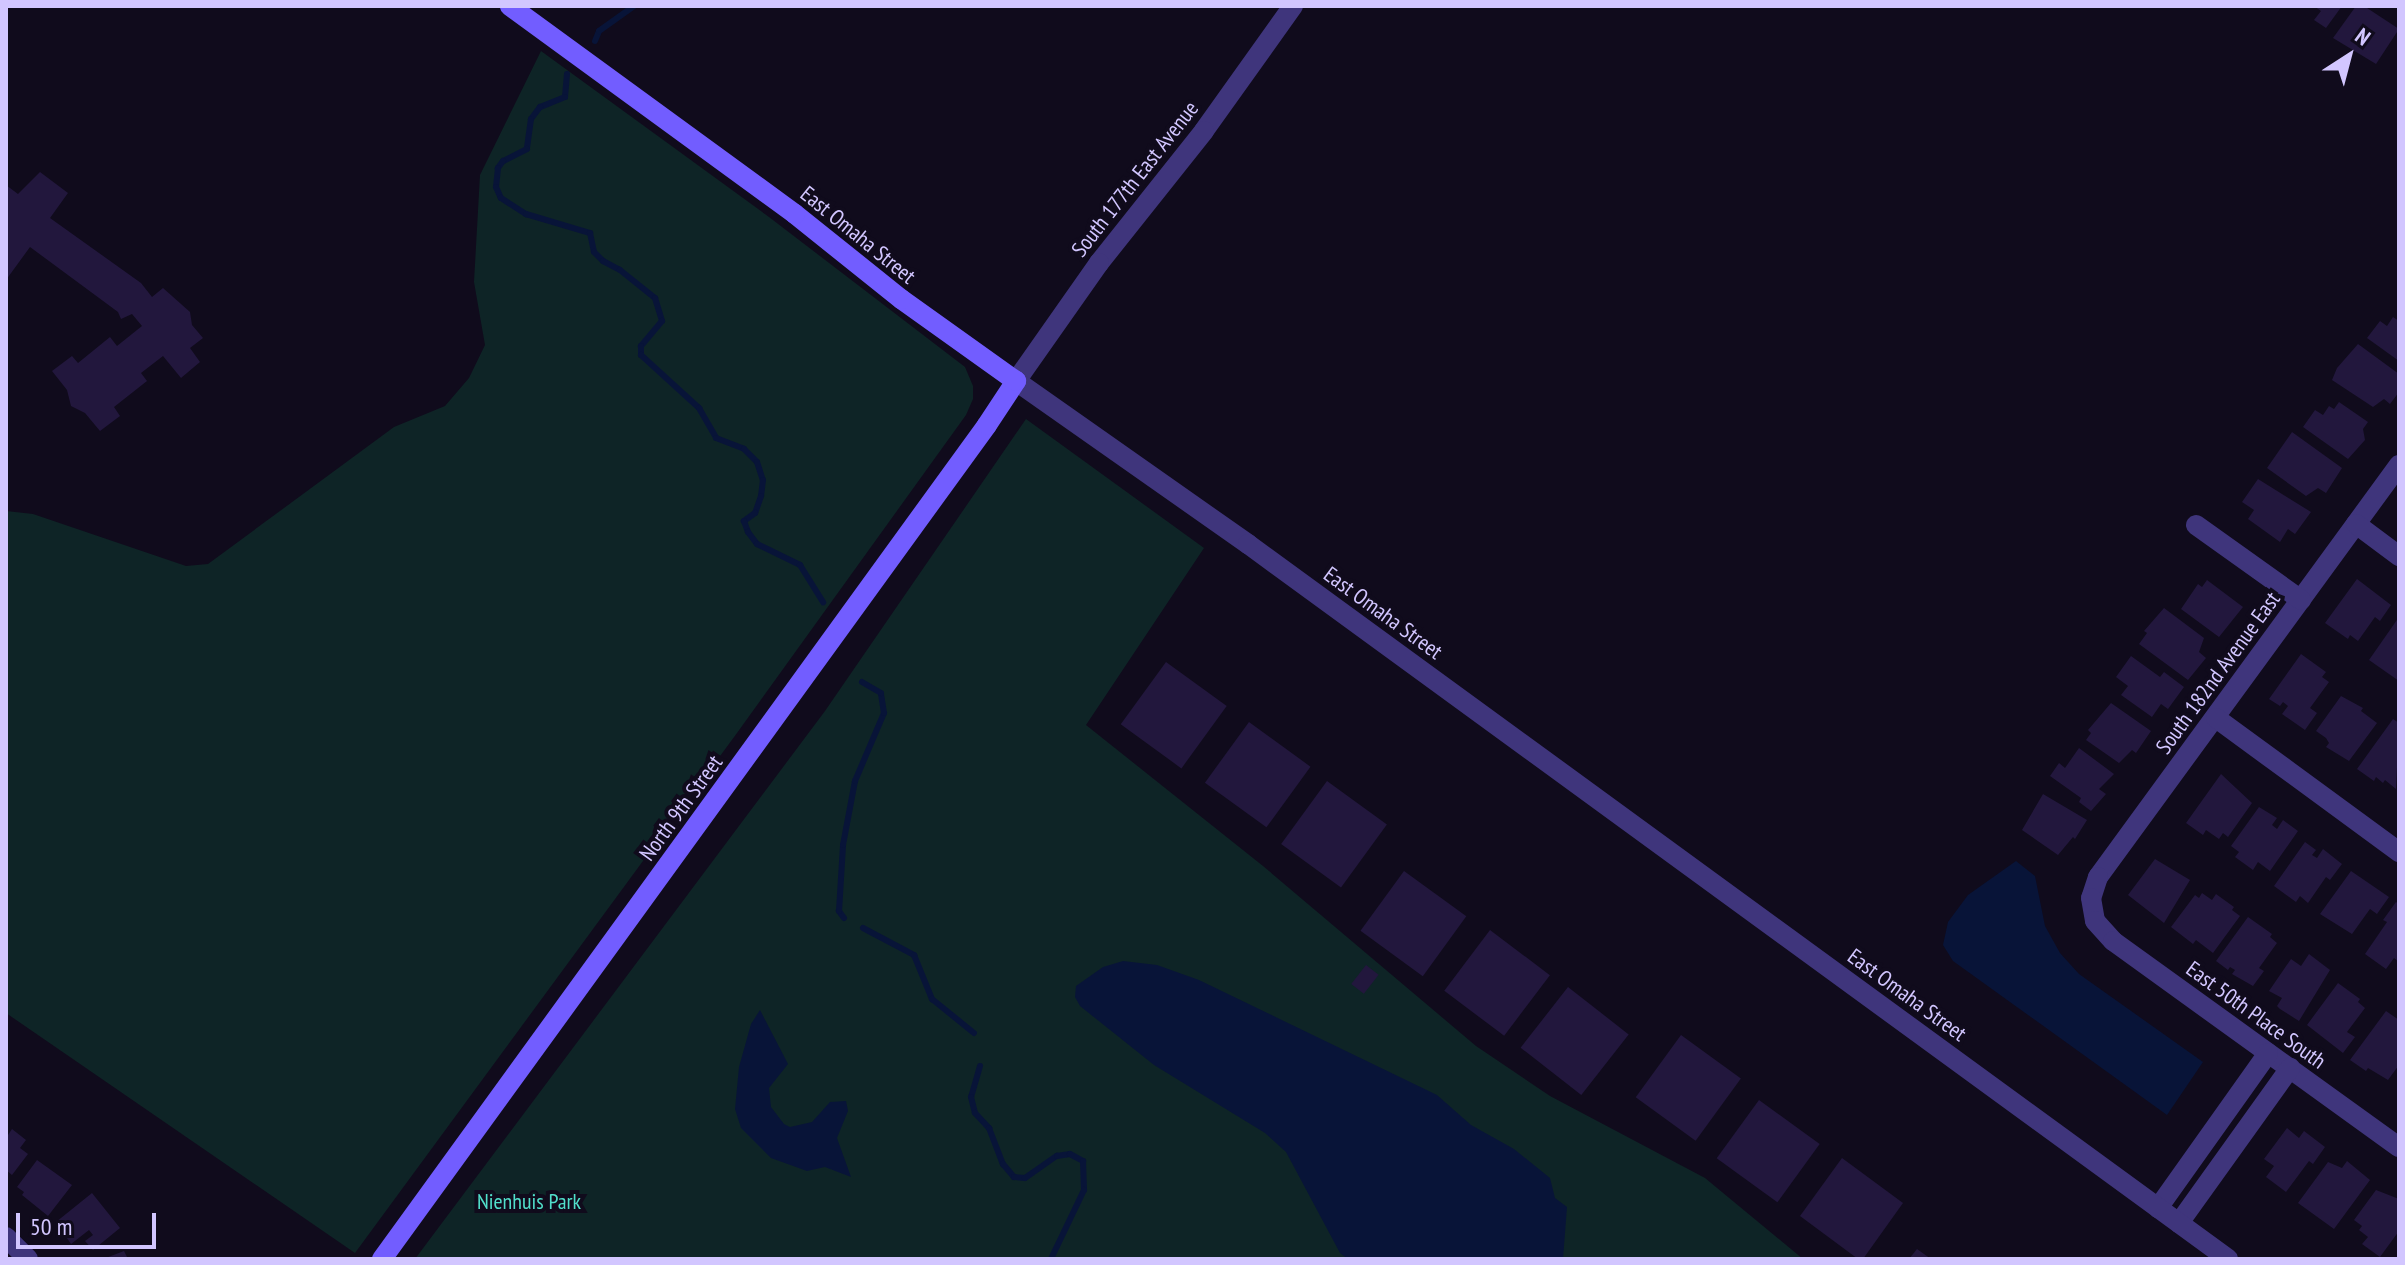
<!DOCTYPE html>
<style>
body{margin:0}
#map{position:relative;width:2405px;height:1265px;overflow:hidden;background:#100b1c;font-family:"PT Sans Narrow",sans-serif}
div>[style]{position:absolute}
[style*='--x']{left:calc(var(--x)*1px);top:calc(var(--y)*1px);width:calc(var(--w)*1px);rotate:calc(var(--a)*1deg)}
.green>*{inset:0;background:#0e2426}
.water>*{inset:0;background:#081438}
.stream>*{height:6px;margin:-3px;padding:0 3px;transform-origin:3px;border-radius:3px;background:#081438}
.building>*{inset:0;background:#22173d;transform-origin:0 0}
.minor>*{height:20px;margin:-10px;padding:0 10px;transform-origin:10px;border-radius:10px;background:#3f357c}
.tertiary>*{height:20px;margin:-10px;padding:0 10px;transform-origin:10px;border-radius:10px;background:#3f357c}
.secondary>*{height:20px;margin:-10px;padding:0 10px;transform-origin:10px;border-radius:10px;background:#725dff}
span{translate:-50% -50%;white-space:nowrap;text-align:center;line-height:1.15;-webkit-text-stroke:8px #100b1c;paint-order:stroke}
.street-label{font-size:22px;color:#d2c6ff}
.park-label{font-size:22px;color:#51dfcb}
.frame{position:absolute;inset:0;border:8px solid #d2c6ff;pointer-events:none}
.north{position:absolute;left:2309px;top:16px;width:80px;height:80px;-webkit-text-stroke:6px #100b1c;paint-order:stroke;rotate:36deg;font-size:22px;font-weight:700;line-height:32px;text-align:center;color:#d2c6ff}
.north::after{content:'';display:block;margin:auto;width:28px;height:36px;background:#d2c6ff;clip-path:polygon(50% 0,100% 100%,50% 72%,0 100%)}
.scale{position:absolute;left:16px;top:1213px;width:140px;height:36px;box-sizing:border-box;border:4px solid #d2c6ff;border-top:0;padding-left:10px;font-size:24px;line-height:28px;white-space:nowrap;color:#d2c6ff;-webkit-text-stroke:6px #100b1c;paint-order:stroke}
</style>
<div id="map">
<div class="green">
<i style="clip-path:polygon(541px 51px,769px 217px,965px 367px,973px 386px,973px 399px,966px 415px,737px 733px,355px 1253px,6px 1013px,6px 511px,33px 514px,186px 566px,208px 564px,394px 427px,445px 406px,469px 378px,485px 345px,474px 282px,480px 175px)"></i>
<i style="clip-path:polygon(1026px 419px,1204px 548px,1086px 725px,1263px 866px,1476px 1046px,1550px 1096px,1705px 1178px,1803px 1259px,415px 1259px,825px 711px)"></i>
</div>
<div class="water">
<i style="clip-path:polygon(2016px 861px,2035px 876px,2045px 926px,2060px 953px,2079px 974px,2203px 1062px,2167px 1115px,1953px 961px,1943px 945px,1948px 922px,1968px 895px)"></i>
<i style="clip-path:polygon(1123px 961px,1157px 965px,1199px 980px,1437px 1095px,1471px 1125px,1514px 1149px,1550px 1178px,1555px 1198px,1567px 1207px,1563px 1259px,1348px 1259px,1340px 1253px,1286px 1152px,1265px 1133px,1154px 1065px,1080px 1006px,1075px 997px,1076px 986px,1103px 967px)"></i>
<i style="clip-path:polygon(760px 1010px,788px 1064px,769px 1088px,771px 1107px,784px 1124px,790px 1127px,812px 1122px,830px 1102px,846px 1101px,848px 1111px,837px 1138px,851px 1177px,825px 1167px,807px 1171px,771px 1158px,741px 1128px,735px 1109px,739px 1067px,751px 1024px)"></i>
</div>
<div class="stream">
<i style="--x:595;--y:41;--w:11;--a:-68"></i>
<i style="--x:599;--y:31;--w:43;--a:-35.5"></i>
<i style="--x:567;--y:74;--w:23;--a:95"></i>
<i style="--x:565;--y:97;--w:27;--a:158"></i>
<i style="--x:540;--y:107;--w:15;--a:127"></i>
<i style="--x:531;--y:119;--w:30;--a:98"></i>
<i style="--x:527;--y:149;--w:27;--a:153"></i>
<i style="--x:503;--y:161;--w:9;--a:126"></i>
<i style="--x:498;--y:168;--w:19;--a:96"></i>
<i style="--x:496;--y:187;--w:12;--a:66"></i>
<i style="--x:501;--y:198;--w:30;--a:33"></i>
<i style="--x:526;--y:214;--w:67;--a:16.5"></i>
<i style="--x:590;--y:233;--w:19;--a:78"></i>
<i style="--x:594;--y:252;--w:13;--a:45"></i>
<i style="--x:603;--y:261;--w:19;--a:28"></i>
<i style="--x:620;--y:270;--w:45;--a:38.7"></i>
<i style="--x:655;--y:298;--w:24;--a:73"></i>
<i style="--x:662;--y:321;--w:33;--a:130"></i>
<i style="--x:641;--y:346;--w:9;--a:90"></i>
<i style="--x:641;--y:355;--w:79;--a:42.4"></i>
<i style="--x:699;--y:408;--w:34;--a:60"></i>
<i style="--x:716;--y:438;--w:30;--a:21"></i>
<i style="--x:744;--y:449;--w:18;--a:45"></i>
<i style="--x:757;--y:462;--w:19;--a:72"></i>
<i style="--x:763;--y:480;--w:16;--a:97"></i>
<i style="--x:761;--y:496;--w:18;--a:109"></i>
<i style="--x:755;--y:513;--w:14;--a:144"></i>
<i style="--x:744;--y:521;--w:12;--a:70"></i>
<i style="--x:748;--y:532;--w:15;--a:53"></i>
<i style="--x:757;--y:544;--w:48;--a:26"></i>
<i style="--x:800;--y:565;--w:44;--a:58.1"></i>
<i style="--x:844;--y:918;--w:9;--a:-126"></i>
<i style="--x:839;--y:911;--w:66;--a:-86.5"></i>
<i style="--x:843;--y:845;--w:65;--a:-79.4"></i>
<i style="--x:855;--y:781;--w:74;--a:-66.9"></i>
<i style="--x:884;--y:713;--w:20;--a:-99"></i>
<i style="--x:881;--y:693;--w:22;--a:-150"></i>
<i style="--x:863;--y:928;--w:58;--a:27.9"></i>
<i style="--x:914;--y:955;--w:48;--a:67.8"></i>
<i style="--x:932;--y:999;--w:54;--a:39"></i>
<i style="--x:980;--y:1066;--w:32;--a:106"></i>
<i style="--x:971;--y:1097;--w:16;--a:76"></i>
<i style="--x:975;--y:1113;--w:21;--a:47"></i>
<i style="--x:989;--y:1128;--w:39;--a:69"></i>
<i style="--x:1003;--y:1164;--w:17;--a:50"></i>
<i style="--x:1014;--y:1177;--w:11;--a:5"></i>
<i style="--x:1025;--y:1178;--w:39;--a:-35"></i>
<i style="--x:1057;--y:1156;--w:13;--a:-9"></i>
<i style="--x:1070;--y:1154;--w:15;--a:28"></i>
<i style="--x:1083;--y:1161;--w:29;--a:88"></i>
<i style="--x:1084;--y:1190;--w:76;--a:115.6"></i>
</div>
<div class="building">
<i style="clip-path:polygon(2314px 6px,2342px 6px,2326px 28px,2314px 20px,2321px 11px)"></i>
<i style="clip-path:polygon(2356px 6px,2364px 6px,2399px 29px,2376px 64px,2333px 38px)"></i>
<i style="clip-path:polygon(40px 172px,68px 193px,50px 218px,141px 283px,152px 297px,163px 288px,190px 312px,192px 325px,203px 338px,190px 348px,200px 362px,181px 378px,163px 356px,141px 373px,147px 381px,114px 407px,120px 416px,100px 431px,85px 413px,71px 406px,67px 390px,52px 371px,72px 356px,78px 363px,110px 337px,117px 346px,142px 326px,132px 314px,121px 319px,118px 312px,30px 247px,6px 280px,6px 185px,18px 194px)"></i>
<i style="clip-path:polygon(2393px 317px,2399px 321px,2399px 361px,2367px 338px,2380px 321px,2387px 326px)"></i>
<i style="clip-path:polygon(2358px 344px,2399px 374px,2399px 392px,2390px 404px,2384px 399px,2373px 407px,2332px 380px,2337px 368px)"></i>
<i style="clip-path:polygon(2339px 402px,2368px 422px,2363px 429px,2365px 440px,2348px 459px,2303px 427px,2315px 410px,2323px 415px,2329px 406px,2334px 409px)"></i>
<i style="clip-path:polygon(2292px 432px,2342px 468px,2326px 493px,2318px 488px,2306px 496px,2267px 468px)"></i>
<i style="clip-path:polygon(2258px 479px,2311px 512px,2295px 534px,2288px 529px,2280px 542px,2248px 519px,2254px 510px,2242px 502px)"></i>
<i style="clip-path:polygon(2357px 579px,2391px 605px,2380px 621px,2375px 617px,2358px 641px,2350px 635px,2348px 639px,2325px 623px)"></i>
<i style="clip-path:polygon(2207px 580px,2243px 607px,2219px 637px,2181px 609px,2198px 584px,2202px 587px)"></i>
<i style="clip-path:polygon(2164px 608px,2204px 638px,2199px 652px,2206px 658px,2188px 680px,2139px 644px,2147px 633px,2144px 631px)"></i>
<i style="clip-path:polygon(2399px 617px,2399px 681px,2369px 660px)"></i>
<i style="clip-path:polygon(2301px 654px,2326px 672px,2322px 677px,2329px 682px,2310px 708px,2317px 713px,2305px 730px,2282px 714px,2288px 706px,2283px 702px,2280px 706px,2269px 699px)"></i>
<i style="clip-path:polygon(2131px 656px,2160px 677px,2164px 672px,2184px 687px,2168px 709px,2161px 704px,2152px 717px,2121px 695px,2128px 686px,2116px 677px)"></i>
<i style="left:1166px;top:662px;width:75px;height:77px;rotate:36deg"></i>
<i style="clip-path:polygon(2341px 696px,2363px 708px,2361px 711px,2377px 723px,2349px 761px,2326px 747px,2329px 743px,2326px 738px,2316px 731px)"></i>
<i style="clip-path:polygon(2111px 703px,2151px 731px,2136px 753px,2132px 750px,2119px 763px,2086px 740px,2091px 733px,2088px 730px)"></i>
<i style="clip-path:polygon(2393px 719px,2399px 723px,2396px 789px,2385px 780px,2383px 783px,2376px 777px,2374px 781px,2357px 769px)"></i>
<i style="left:1249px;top:722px;width:76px;height:75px;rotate:36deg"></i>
<i style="clip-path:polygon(2079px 748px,2114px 774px,2099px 789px,2106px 794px,2091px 811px,2079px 802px,2081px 798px,2050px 776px,2059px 763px,2065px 768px)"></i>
<i style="clip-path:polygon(2221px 774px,2252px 803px,2228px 837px,2223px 833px,2219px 839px,2206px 830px,2203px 835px,2186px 823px)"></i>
<i style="left:1327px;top:781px;width:74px;height:78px;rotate:36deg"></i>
<i style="clip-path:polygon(2043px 794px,2087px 820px,2075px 839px,2073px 837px,2058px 855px,2022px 830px)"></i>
<i style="clip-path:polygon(2259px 807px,2277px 818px,2272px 825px,2277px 829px,2283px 820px,2298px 831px,2270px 871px,2258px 862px,2253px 870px,2235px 857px,2239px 852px,2231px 846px)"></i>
<i style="clip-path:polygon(2305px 842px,2316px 850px,2312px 855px,2317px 858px,2323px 849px,2342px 864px,2330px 880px,2326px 877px,2308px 903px,2300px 896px,2296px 902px,2274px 886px)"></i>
<i style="clip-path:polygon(2155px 859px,2190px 880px,2164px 923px,2128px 895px)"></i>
<i style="left:1404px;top:871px;width:77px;height:74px;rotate:36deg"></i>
<i style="clip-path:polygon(2351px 871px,2389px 897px,2377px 914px,2370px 909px,2352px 934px,2320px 914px)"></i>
<i style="clip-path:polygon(2202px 893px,2212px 900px,2216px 894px,2234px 907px,2232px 910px,2240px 916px,2213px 953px,2196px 940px,2193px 944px,2171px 927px,2195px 895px,2199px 898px)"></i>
<i style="clip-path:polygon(2396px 902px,2399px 904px,2399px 962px,2394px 958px,2386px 969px,2365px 954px,2387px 922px,2383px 920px)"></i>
<i style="clip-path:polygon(2248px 917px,2272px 934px,2270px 937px,2277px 943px,2259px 968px,2264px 971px,2253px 986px,2232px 974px,2235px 970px,2230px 967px,2228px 970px,2216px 961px)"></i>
<i style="left:1490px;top:930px;width:75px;height:76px;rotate:37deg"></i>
<i style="clip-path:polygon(2309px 954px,2330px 970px,2299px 1021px,2280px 1009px,2277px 1006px,2282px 998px,2269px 991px,2291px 959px,2301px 966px)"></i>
<i style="left:1366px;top:965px;width:16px;height:24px;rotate:38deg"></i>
<i style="clip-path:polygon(2338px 983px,2360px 999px,2358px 1002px,2365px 1008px,2347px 1032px,2355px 1037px,2343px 1053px,2307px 1025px)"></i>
<i style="left:1568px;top:987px;width:77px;height:77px;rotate:38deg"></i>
<i style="clip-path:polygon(2386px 1011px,2399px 1020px,2399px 1065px,2388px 1080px,2368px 1068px,2366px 1071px,2350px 1060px)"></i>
<i style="left:1681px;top:1035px;width:74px;height:77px;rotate:36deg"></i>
<i style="left:1759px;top:1100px;width:75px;height:72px;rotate:36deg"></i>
<i style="clip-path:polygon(2287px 1128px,2299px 1138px,2304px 1131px,2325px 1147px,2313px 1164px,2309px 1161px,2286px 1192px,2266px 1177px,2274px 1166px,2264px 1159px)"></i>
<i style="clip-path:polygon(12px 1129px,26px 1140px,20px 1148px,28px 1154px,12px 1175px,6px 1170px,6px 1138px)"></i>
<i style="clip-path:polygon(1842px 1158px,1903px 1203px,1863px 1259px,1858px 1259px,1800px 1216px)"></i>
<i style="clip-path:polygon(37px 1160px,72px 1185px,48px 1216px,22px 1195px,24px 1192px,17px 1187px)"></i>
<i style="clip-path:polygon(2347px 1161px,2370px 1180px,2334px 1229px,2298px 1203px,2328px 1162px,2342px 1168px)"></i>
<i style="clip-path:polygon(2376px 1190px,2399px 1199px,2399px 1231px,2380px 1257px,2362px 1244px,2368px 1237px,2359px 1230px,2362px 1226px,2354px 1220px)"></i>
<i style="clip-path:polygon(92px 1193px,120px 1228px,93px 1250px,85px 1241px,93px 1235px,89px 1230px,71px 1244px,56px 1222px)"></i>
<i style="clip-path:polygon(1917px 1249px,1931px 1259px,1909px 1259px)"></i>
<i style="clip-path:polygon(124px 1251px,128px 1259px,103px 1259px)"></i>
</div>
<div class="minor">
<i style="--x:2399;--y:465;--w:510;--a:126.15"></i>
<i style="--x:2098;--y:877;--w:22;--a:108"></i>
<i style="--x:2091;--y:898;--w:23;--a:80"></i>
<i style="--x:2095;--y:921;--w:27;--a:48"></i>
<i style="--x:2113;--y:941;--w:352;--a:35.8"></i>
<i style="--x:2356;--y:524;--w:54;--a:36.7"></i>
<i style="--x:2196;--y:525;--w:129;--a:35.5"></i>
<i style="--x:2216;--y:718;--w:227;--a:36.2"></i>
<i style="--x:2158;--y:1208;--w:190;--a:-54.6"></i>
<i style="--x:2179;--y:1223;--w:191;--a:-54.4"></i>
<i style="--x:6;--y:1237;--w:31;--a:45"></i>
</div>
<div class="tertiary">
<i style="--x:1293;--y:6;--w:153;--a:125.5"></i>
<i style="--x:1204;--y:131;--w:169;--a:128.5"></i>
<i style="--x:1099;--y:263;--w:144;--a:125.1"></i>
<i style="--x:1016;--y:381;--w:284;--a:35.1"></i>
<i style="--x:1248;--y:544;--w:1213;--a:36.11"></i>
</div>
<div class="secondary">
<i style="--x:382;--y:1259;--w:1030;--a:-54.04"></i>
<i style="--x:987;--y:425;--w:53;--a:-56.6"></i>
<i style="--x:1016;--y:381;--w:141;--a:-144.5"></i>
<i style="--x:901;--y:299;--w:136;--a:-141.3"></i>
<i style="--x:795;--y:214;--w:353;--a:-143.9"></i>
</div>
<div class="street-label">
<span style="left:1135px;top:179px;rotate:-52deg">South 177th East Avenue</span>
<span style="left:858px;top:235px;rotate:39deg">East Omaha Street</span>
<span style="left:1383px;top:613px;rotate:36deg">East Omaha Street</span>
<span style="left:2218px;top:673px;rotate:-54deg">South 182nd Avenue East</span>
<span style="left:681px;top:808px;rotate:-54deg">North 9th Street</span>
<span style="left:1907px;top:995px;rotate:36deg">East Omaha Street</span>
<span style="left:2256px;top:1015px;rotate:36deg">East 50th Place South</span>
</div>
<div class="park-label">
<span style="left:529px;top:1202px">Nienhuis Park</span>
</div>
<div class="frame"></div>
<div class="north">N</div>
<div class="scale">50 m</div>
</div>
